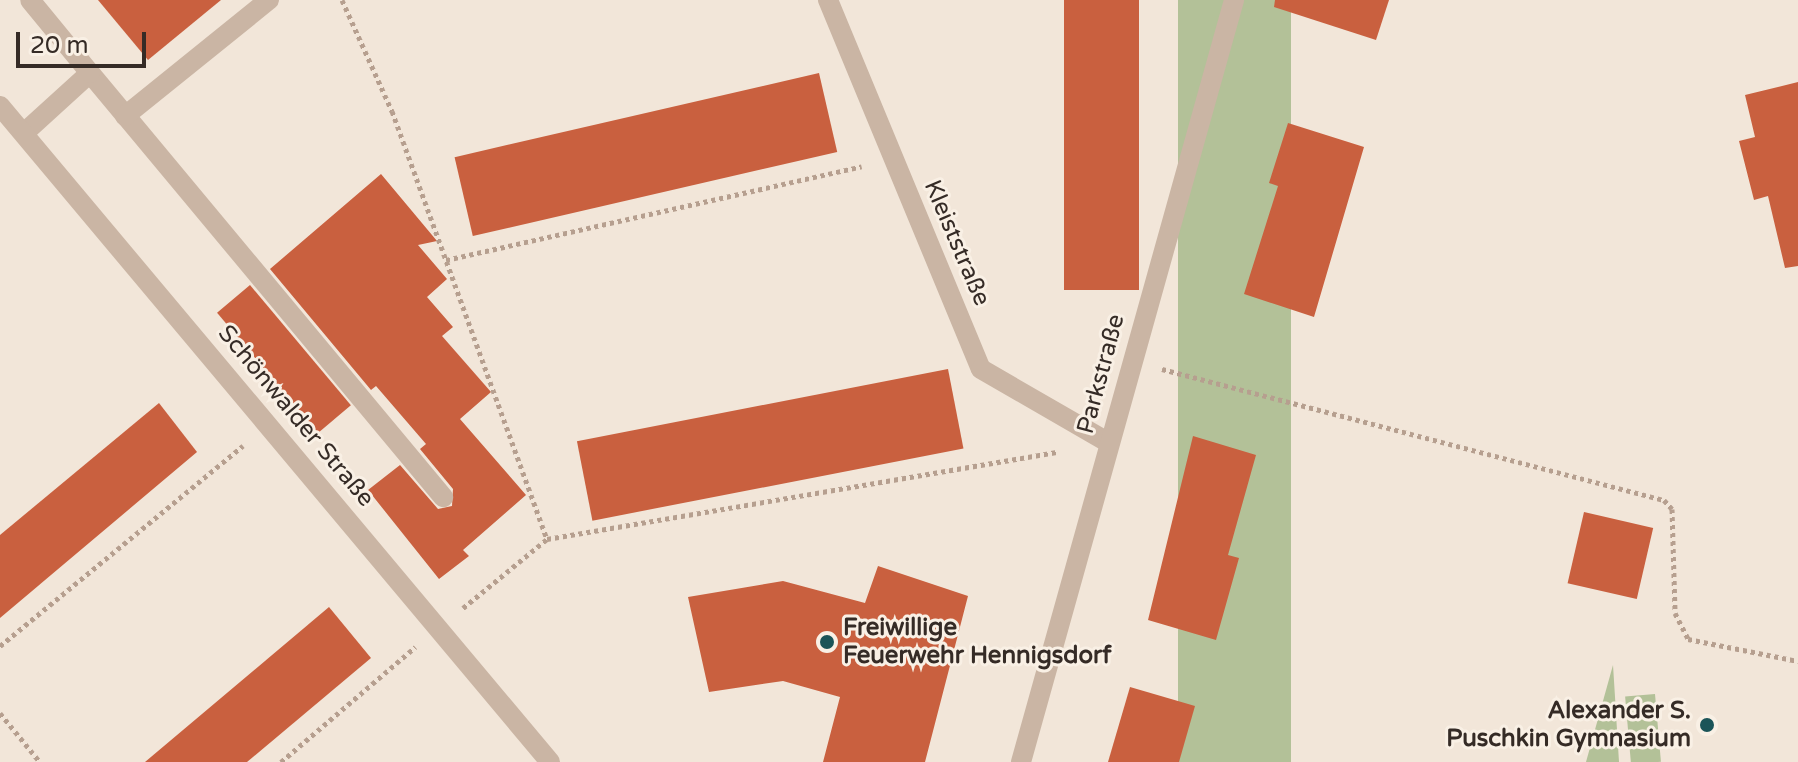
<!DOCTYPE html>
<meta charset="utf-8">
<style>
body{margin:0}
#map{position:relative;width:1798px;height:762px;overflow:hidden;background:#f2e6d9;font-family:"Varela Round",sans-serif}
div>[style]{position:absolute}
[style*='--x']{left:calc(var(--x)*1px);top:calc(var(--y)*1px);width:calc(var(--w)*1px);rotate:calc(var(--a)*1deg)}
.green>*{inset:0;background:#b3c198;transform-origin:0 0}
.building>*{inset:0;background:#c9603f;transform-origin:0 0}
.path>*{height:5px;margin-top:-2.5px;transform-origin:0;background:repeating-linear-gradient(90deg,#b69f8f 0 4px,transparent 0 8px)}
.service>*{height:20px;margin:-10px;padding:0 10px;transform-origin:10px;border-radius:10px;background:#cab5a4}
.minor>*{height:20px;margin:-10px;padding:0 10px;transform-origin:10px;border-radius:10px;background:#cab5a4}
.dots>*{width:22px;height:22px;translate:-50% -50%;box-sizing:border-box;border:4px solid #f9f0e5;border-radius:50%}
span{translate:-50% -50%;white-space:nowrap;text-align:center;line-height:1.15;-webkit-text-stroke:6px #f9f0e5;paint-order:stroke}
.street-label{font-size:24px;color:#352b26}
.poi-label{font-size:24px;color:#352b26;font-weight:700}
.left{translate:0 -50%;text-align:left}
.right{translate:-100% -50%;text-align:right}
.scale{position:absolute;left:16px;top:32px;width:130px;height:36px;box-sizing:border-box;border:4px solid #352b26;border-top:0;padding-left:10px;font-size:24px;line-height:28px;white-space:nowrap;color:#352b26;-webkit-text-stroke:6px #f9f0e5;paint-order:stroke}
</style>
<div id="map">
<div class="green">
<i style="left:1178px;top:0;width:113px;height:792px"></i>
<i style="clip-path:polygon(1613px 665px,1619px 762px,1586px 762px)"></i>
<i style="left:1655px;top:694px;width:68px;height:30px;rotate:85deg"></i>
</div>
<div class="building">
<i style="clip-path:polygon(98px 0,221px 0,148px 60px)"></i>
<i style="left:1064px;top:0;width:75px;height:290px"></i>
<i style="clip-path:polygon(1275px 0,1389px 0,1376px 40px,1274px 7px)"></i>
<i style="left:819px;top:73px;width:81px;height:374px;rotate:77deg"></i>
<i style="clip-path:polygon(1798px 82px,1798px 266px,1785px 268px,1768px 196px,1754px 200px,1739px 141px,1755px 137px,1745px 95px)"></i>
<i style="clip-path:polygon(1288px 123px,1364px 147px,1314px 317px,1244px 294px,1278px 186px,1269px 183px)"></i>
<i style="clip-path:polygon(381px 174px,437px 241px,418px 245px,447px 279px,427px 297px,453px 327px,442px 336px,491px 392px,460px 419px,526px 495px,463px 550px,469px 556px,439px 579px,368px 490px,400px 465px,438px 509px,452px 506px,453px 489px,420px 449px,426px 444px,376px 386px,371px 390px,270px 269px)"></i>
<i style="left:250px;top:285px;width:157px;height:43px;rotate:50deg"></i>
<i style="left:948px;top:369px;width:81px;height:378px;rotate:79deg"></i>
<i style="clip-path:polygon(159px 403px,197px 452px,0 618px,0 535px)"></i>
<i style="clip-path:polygon(1193px 436px,1256px 455px,1228px 555px,1239px 558px,1216px 640px,1148px 620px)"></i>
<i style="left:1584px;top:512px;width:71px;height:73px;rotate:13deg"></i>
<i style="clip-path:polygon(878px 566px,968px 596px,925px 762px,823px 762px,840px 697px,783px 681px,709px 692px,688px 597px,783px 581px,865px 603px)"></i>
<i style="clip-path:polygon(329px 607px,371px 658px,247px 762px,145px 762px)"></i>
<i style="clip-path:polygon(1130px 687px,1195px 706px,1179px 762px,1108px 762px)"></i>
</div>
<div class="path">
<i style="--x:342;--y:0;--w:122;--a:65.8"></i>
<i style="--x:392;--y:111;--w:455;--a:70.1"></i>
<i style="--x:446;--y:260;--w:426;--a:-12.7"></i>
<i style="--x:1162;--y:369;--w:519;--a:14.63"></i>
<i style="--x:1664;--y:500;--w:12;--a:48"></i>
<i style="--x:1672;--y:509;--w:104;--a:88.3"></i>
<i style="--x:1675;--y:613;--w:29;--a:63"></i>
<i style="--x:1688;--y:639;--w:112;--a:11.3"></i>
<i style="--x:463;--y:608;--w:109;--a:-39.4"></i>
<i style="--x:547;--y:539;--w:517;--a:-9.68"></i>
<i style="--x:0;--y:646;--w:315;--a:-39.5"></i>
<i style="--x:0;--y:713;--w:63;--a:50.8"></i>
<i style="--x:281;--y:762;--w:177;--a:-40.6"></i>
</div>
<div class="service">
<i style="--x:90;--y:73;--w:552;--a:50.22"></i>
<i style="--x:125;--y:116;--w:185;--a:-38.9"></i>
<i style="--x:24;--y:133;--w:89;--a:-42.3"></i>
<i style="--x:90;--y:73;--w:94;--a:-129.4"></i>
</div>
<div class="minor">
<i style="--x:828;--y:0;--w:399;--a:67.5"></i>
<i style="--x:981;--y:369;--w:148;--a:30"></i>
<i style="--x:0;--y:106;--w:856;--a:50.02"></i>
<i style="--x:1021;--y:762;--w:791;--a:-74.38"></i>
</div>
<div class="dots">
<i style="left:827px;top:642px;background:#1b5458"></i>
<i style="left:1707px;top:725px;background:#1b5458"></i>
</div>
<div class="street-label">
<span style="left:957px;top:243px;rotate:67deg">Kleiststraße</span>
<span style="left:1101px;top:374px;rotate:-75deg">Parkstraße</span>
<span style="left:296px;top:416px;rotate:50deg">Schönwalder Straße</span>
</div>
<div class="poi-label">
<span class="left" style="left:843px;top:642px">Freiwillige<br>Feuerwehr Hennigsdorf</span>
<span class="right" style="left:1691px;top:725px">Alexander S.<br>Puschkin Gymnasium</span>
</div>
<div class="scale">20 m</div>
</div>
